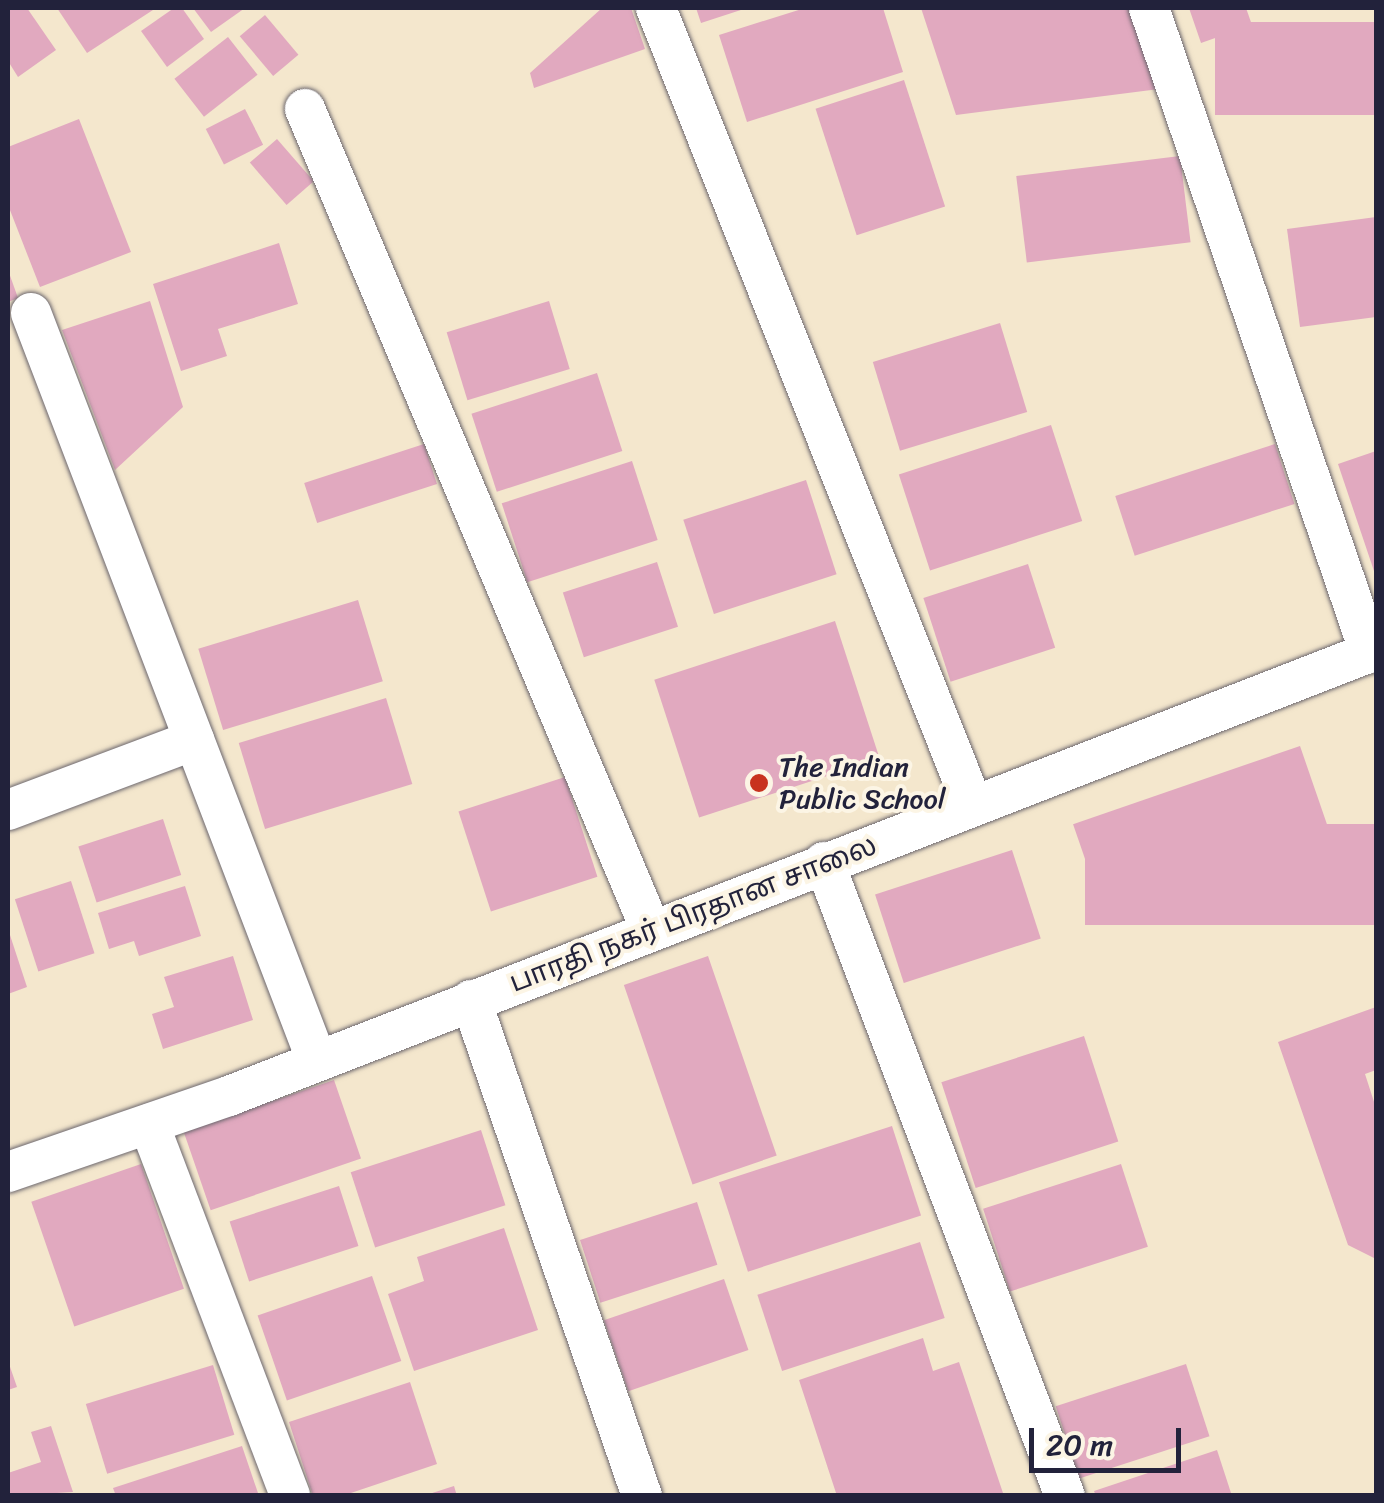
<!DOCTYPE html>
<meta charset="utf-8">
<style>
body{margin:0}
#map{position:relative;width:1384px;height:1503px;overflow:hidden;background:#f4e7cd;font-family:Sriracha,"Noto Sans Tamil",sans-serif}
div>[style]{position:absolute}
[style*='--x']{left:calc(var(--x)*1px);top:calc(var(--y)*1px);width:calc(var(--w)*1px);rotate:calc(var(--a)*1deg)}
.building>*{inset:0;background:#e1a9bf;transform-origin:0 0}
.roads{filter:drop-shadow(0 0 2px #6c676e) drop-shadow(0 0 2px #6c676e)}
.minor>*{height:40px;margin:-20px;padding:0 20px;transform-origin:20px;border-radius:20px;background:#fff}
.dots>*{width:28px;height:28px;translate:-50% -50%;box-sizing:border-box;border:5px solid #fcf5e5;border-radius:50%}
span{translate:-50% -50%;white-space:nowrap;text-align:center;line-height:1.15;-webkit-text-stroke:8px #fcf5e5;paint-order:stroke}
.poi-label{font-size:28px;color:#22223b}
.left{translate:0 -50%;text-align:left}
.street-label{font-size:28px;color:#22223b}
.frame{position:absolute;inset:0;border:10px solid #22223b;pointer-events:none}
.scale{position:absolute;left:1029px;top:1428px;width:152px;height:45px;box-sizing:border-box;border:5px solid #22223b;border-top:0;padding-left:12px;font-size:30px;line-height:35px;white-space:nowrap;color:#22223b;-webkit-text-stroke:8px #fcf5e5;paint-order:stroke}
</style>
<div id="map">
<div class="building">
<i style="clip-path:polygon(8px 8px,27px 8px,56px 50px,18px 77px,8px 61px)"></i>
<i style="clip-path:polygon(57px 8px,156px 8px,87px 53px)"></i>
<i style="clip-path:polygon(174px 8px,182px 8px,204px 39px,167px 67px,141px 31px)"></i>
<i style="clip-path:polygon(193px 8px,245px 8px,211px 32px)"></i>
<i style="clip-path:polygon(602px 8px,631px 8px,645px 49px,534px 88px,530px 73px)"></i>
<i style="clip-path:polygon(696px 8px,747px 8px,701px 23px)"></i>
<i style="clip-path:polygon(805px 8px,883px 8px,903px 72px,747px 122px,719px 35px)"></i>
<i style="clip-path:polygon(921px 8px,1135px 8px,1167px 88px,956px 115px)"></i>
<i style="clip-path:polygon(1189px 8px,1246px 8px,1252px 25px,1201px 43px)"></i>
<i style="left:265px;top:15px;width:52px;height:33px;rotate:50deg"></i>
<i style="left:1376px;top:22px;width:93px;height:161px;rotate:90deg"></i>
<i style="left:228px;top:37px;width:48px;height:68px;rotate:52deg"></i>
<i style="left:904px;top:80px;width:133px;height:93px;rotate:72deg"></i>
<i style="left:245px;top:109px;width:40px;height:44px;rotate:63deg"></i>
<i style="clip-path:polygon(79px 119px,131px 252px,40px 287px,8px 205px,8px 147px)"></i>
<i style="left:277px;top:139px;width:56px;height:36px;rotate:49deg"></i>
<i style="left:1180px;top:156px;width:87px;height:165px;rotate:83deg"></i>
<i style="clip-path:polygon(1376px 217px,1376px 317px,1300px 327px,1287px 229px)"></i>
<i style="clip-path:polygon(279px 243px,298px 304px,218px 329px,227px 356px,181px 371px,153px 284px)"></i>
<i style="clip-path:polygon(8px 270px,18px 298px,8px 302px)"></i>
<i style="clip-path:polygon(150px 301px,183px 407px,115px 470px,62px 330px)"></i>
<i style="left:549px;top:301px;width:71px;height:107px;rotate:73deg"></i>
<i style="left:1000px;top:323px;width:93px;height:133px;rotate:73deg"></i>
<i style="left:597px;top:373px;width:82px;height:132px;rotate:72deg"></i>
<i style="left:1051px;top:425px;width:101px;height:160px;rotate:72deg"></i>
<i style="left:424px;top:444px;width:42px;height:126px;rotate:72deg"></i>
<i style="left:1275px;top:444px;width:63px;height:168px;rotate:72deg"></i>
<i style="clip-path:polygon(1376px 451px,1376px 577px,1338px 464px)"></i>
<i style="left:632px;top:461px;width:83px;height:137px;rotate:72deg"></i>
<i style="left:806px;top:480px;width:99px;height:129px;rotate:72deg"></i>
<i style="left:657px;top:562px;width:68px;height:99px;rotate:72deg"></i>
<i style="left:1028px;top:564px;width:88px;height:110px;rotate:72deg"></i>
<i style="left:358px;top:600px;width:85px;height:167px;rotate:73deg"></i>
<i style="left:835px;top:621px;width:145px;height:190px;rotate:72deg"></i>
<i style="left:386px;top:698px;width:90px;height:154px;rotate:73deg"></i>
<i style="left:1300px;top:746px;width:86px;height:240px;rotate:71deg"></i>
<i style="left:565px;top:777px;width:105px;height:112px;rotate:72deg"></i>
<i style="left:163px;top:819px;width:59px;height:89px;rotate:72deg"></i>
<i style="left:1376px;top:824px;width:101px;height:291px;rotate:90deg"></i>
<i style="left:1012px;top:850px;width:93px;height:144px;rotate:72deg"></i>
<i style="left:71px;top:881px;width:76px;height:59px;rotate:72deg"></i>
<i style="clip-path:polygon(185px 886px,201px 936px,139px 956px,134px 941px,109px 949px,98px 913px)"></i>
<i style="clip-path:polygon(8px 929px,27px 987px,8px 994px)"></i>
<i style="clip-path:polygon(233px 956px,253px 1020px,163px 1049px,152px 1014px,174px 1007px,164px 977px)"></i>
<i style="left:708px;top:956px;width:211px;height:89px;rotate:71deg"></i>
<i style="clip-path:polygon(1376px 1007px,1376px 1070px,1365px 1074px,1376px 1108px,1376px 1259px,1348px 1245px,1278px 1042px)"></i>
<i style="left:1084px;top:1036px;width:111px;height:150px;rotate:72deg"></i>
<i style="left:334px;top:1080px;width:83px;height:159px;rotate:71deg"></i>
<i style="left:892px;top:1126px;width:94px;height:182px;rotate:72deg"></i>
<i style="left:481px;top:1130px;width:79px;height:137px;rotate:72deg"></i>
<i style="left:141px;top:1164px;width:132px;height:116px;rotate:71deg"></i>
<i style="left:1121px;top:1164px;width:87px;height:145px;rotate:72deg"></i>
<i style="left:339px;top:1186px;width:63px;height:115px;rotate:72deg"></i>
<i style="left:697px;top:1202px;width:66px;height:123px;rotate:72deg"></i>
<i style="clip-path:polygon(504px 1228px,538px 1330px,414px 1371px,388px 1294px,424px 1281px,417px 1257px)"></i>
<i style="left:920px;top:1242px;width:80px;height:171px;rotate:72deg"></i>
<i style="left:372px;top:1276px;width:90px;height:121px;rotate:71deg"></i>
<i style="left:724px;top:1279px;width:75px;height:127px;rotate:71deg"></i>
<i style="clip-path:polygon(923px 1338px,933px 1371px,959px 1362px,1004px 1496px,837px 1496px,799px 1380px)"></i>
<i style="clip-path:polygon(8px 1361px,17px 1387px,8px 1390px)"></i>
<i style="left:1186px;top:1364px;width:76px;height:137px;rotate:72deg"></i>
<i style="left:213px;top:1365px;width:73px;height:133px;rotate:73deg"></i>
<i style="clip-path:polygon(410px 1382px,437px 1464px,342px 1496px,313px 1496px,289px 1422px)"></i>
<i style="clip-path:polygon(51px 1426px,73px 1492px,8px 1496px,8px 1473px,41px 1462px,31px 1432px)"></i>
<i style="clip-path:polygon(242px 1446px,259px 1496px,116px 1496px,113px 1488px)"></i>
<i style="clip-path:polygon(1217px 1450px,1232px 1496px,1096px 1496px,1094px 1491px)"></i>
<i style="clip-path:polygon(454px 1486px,457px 1496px,426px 1496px,426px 1495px)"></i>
</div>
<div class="roads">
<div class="minor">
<i style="--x:656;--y:8;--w:859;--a:68.33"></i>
<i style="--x:1149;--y:8;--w:682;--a:71.09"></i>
<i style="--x:305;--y:109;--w:891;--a:67.15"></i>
<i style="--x:31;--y:313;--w:801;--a:69.08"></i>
<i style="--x:8;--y:810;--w:199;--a:-20.6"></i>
<i style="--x:824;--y:862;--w:678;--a:69.19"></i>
<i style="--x:471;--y:1000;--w:525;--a:70.98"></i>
<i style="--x:149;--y:1124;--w:398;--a:69.2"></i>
<i style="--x:8;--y:1172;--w:234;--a:-19"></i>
<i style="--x:229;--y:1096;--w:1231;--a:-21.25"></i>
</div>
</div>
<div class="dots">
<i style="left:759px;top:783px;background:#c8321e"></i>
</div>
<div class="poi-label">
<span class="left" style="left:779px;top:783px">The Indian<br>Public School</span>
</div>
<div class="street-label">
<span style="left:693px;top:914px;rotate:-21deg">பாரதி நகர் பிரதான சாலை</span>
</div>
<div class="frame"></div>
<div class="scale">20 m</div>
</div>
